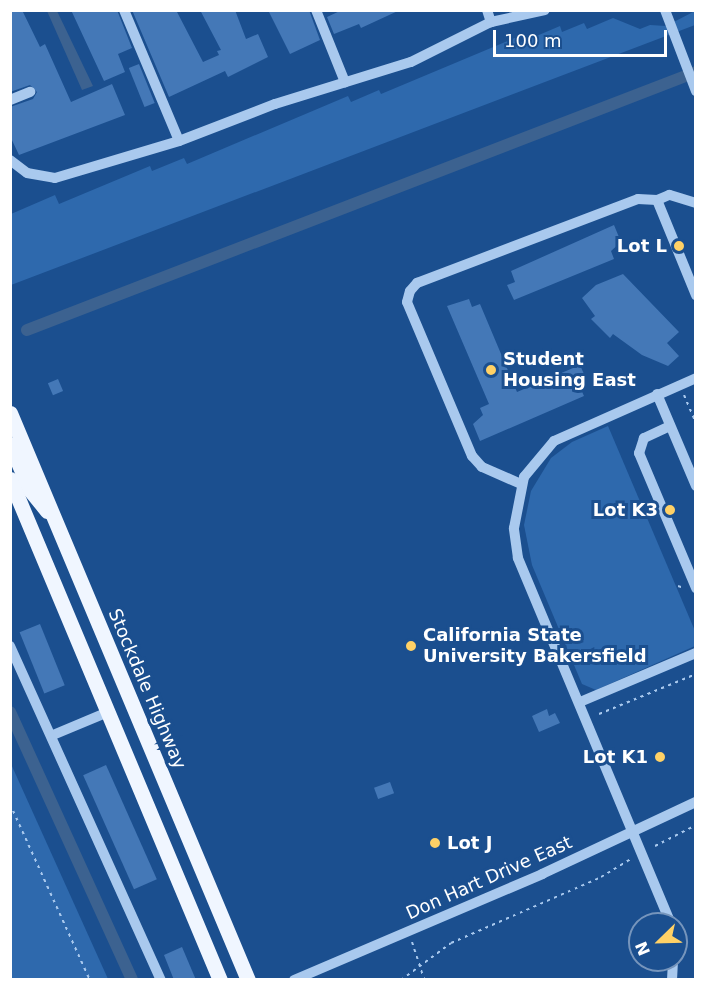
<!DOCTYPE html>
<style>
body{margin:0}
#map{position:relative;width:706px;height:990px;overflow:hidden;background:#1b4f8f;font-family:"DejaVu Sans",sans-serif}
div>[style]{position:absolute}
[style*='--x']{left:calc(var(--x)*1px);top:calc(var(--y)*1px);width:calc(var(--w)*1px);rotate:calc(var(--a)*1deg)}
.green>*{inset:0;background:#2e69ad}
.water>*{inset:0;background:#3c6290}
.canal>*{height:12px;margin:-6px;padding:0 6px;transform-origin:6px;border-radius:6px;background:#3c6290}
.building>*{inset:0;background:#4478b7;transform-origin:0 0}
.path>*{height:2px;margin-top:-1px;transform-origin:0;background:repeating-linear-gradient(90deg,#a9c9ee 0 3px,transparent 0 7.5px)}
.minor>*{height:10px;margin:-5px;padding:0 5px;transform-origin:5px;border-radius:5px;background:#a9c9ee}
.major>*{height:15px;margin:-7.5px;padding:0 7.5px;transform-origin:7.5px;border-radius:7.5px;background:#f0f6ff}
.dots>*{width:16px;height:16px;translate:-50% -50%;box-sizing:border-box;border:3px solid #1b4f8f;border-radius:50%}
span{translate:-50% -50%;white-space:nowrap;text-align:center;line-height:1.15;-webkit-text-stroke:6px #1b4f8f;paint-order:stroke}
.poi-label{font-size:18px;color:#fff;font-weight:700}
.right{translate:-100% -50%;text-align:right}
.left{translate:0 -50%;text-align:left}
.street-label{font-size:18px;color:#fff}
.frame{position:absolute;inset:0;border:12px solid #fff;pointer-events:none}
.north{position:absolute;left:628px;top:912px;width:60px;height:60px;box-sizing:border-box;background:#1b4f8f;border:2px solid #7695bc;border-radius:50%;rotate:247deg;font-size:16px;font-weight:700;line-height:24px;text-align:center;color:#fff}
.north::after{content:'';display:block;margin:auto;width:21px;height:27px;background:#ffd166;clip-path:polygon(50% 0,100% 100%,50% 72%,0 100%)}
.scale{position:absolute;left:493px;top:30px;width:174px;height:27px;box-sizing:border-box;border:3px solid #fff;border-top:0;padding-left:8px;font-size:18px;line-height:21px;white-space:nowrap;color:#fff;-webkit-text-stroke:4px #1b4f8f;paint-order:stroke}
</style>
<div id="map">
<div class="green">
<i style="clip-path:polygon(695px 11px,695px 25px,11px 285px,11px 214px,55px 195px,59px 204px,150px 166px,152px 171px,184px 158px,187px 164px,348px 96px,351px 102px,379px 90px,381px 94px,517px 37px,520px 43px,560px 26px,562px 32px,584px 23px,587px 29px,613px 18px,640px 29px,650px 25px,666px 26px)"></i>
<i style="clip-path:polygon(608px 426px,695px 631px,695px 646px,596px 690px,582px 684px,532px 565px,524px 525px,531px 491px,551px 458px,572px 442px)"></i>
<i style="clip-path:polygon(11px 764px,108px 979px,11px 979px)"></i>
</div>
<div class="water">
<i style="clip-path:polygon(47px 11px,57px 11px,93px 86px,82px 90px)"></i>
</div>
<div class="canal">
<i style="--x:27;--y:330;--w:717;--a:-21.09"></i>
<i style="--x:10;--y:712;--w:294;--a:65.5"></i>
</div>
<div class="building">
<i style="clip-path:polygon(10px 10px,22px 10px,40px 47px,45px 44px,71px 102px,112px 84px,125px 115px,19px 155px,10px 136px,10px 107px,33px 99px,37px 92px,30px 85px,10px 92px)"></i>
<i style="clip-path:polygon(71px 10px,117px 10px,132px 48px,118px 54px,125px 72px,104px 81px)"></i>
<i style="clip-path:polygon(132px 10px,176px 10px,203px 62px,219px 55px,217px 51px,221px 50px,200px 10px,235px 10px,246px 39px,258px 34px,268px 57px,228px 77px,225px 71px,169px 97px)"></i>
<i style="clip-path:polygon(268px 10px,309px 10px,320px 40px,290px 54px)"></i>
<i style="clip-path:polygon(342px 10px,400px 10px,361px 28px,359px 24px,334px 34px,327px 17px)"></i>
<i style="left:139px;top:64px;width:42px;height:11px;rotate:68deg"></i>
<i style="clip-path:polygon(614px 225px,621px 242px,611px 251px,614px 259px,514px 300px,507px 285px,515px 282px,511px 271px)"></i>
<i style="clip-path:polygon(623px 274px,679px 332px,667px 343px,679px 356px,668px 366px,642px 355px,613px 334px,610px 338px,591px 319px,595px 316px,582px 298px,596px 285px)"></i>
<i style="clip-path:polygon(469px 299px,472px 307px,480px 304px,517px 392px,580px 365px,587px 381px,579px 385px,584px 396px,480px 441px,473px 424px,483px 415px,480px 408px,489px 404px,447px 306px)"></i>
<i style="left:58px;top:379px;width:13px;height:11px;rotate:67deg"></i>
<i style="left:40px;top:624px;width:66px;height:22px;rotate:68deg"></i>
<i style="clip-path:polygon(547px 709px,549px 716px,555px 713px,560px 723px,539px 732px,532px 716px)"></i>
<i style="left:106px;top:765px;width:125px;height:25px;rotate:66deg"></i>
<i style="left:390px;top:782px;width:12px;height:17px;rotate:70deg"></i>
<i style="clip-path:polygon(182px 947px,196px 980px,174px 980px,164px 955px)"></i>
</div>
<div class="path">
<i style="--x:684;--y:395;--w:30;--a:67"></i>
<i style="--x:678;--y:586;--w:6;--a:18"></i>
<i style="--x:599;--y:714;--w:105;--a:-22.4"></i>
<i style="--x:10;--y:804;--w:193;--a:65.6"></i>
<i style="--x:655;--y:846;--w:46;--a:-27.1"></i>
<i style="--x:412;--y:942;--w:40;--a:72"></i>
<i style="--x:401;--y:980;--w:62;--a:-36.5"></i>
<i style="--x:451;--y:943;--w:164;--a:-23.7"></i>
<i style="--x:601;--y:877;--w:35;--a:-31"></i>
</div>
<div class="minor">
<i style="--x:124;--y:10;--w:142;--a:67.2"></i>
<i style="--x:316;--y:10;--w:78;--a:68.1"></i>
<i style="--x:487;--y:10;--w:13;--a:72"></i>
<i style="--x:665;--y:10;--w:87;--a:69.1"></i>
<i style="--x:10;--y:100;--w:22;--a:-22"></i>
<i style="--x:10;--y:160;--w:21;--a:37"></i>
<i style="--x:27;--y:173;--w:28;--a:10"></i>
<i style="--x:55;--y:178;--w:129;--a:-16.6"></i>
<i style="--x:179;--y:141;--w:103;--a:-21.1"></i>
<i style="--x:275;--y:104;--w:142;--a:-17.2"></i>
<i style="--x:411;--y:62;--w:89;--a:-26.6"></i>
<i style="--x:491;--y:22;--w:55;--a:-12.5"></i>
<i style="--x:696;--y:203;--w:28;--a:-163"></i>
<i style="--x:669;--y:195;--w:13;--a:157"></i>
<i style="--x:657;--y:200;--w:103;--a:67.7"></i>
<i style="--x:657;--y:394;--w:100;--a:67"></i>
<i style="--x:670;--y:426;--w:29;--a:155"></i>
<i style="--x:644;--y:438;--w:16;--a:108"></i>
<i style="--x:639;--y:453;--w:147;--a:67.1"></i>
<i style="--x:521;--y:484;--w:43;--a:-156.4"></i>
<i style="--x:482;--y:467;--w:15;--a:-132"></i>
<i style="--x:472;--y:456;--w:167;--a:-112.9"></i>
<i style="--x:407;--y:302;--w:11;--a:-75"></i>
<i style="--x:410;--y:291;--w:11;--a:-49"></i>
<i style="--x:417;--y:283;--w:236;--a:-20.8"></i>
<i style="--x:638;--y:199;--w:19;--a:3"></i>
<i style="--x:10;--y:646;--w:367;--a:65.7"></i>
<i style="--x:580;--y:702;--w:126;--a:-22.9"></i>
<i style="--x:53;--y:735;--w:60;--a:-22.7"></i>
<i style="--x:671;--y:924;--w:397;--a:-112.7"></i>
<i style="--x:518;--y:558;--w:30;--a:-98"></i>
<i style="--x:514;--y:528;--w:52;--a:-78.9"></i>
<i style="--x:524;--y:477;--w:47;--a:-50.2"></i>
<i style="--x:554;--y:441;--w:155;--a:-23.9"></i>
<i style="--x:294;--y:980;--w:270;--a:-23.1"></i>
<i style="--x:542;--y:874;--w:170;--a:-25.1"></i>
<i style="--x:672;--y:980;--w:20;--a:-87"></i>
</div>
<div class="major">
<i style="--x:10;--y:413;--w:615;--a:67.23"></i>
<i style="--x:10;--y:444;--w:50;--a:66.5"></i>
<i style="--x:30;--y:490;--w:27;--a:51"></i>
<i style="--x:10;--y:479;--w:543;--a:67.26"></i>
</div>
<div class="dots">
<i style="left:679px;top:246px;background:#ffd166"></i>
<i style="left:491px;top:370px;background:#ffd166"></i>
<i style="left:670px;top:510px;background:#ffd166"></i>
<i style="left:411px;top:646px;background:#ffd166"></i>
<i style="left:660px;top:757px;background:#ffd166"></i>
<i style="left:435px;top:843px;background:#ffd166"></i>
</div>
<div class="poi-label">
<span class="right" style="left:667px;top:246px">Lot L</span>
<span class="left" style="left:503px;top:370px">Student<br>Housing East</span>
<span class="right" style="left:658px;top:510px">Lot K3</span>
<span class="left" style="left:423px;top:646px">California State<br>University Bakersfield</span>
<span class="right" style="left:648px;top:757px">Lot K1</span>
<span class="left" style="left:447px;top:843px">Lot J</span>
</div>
<div class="street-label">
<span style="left:147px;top:689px;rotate:67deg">Stockdale Highway</span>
<span style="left:489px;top:878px;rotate:-24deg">Don Hart Drive East</span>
</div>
<div class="frame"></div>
<div class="north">N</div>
<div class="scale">100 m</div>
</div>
